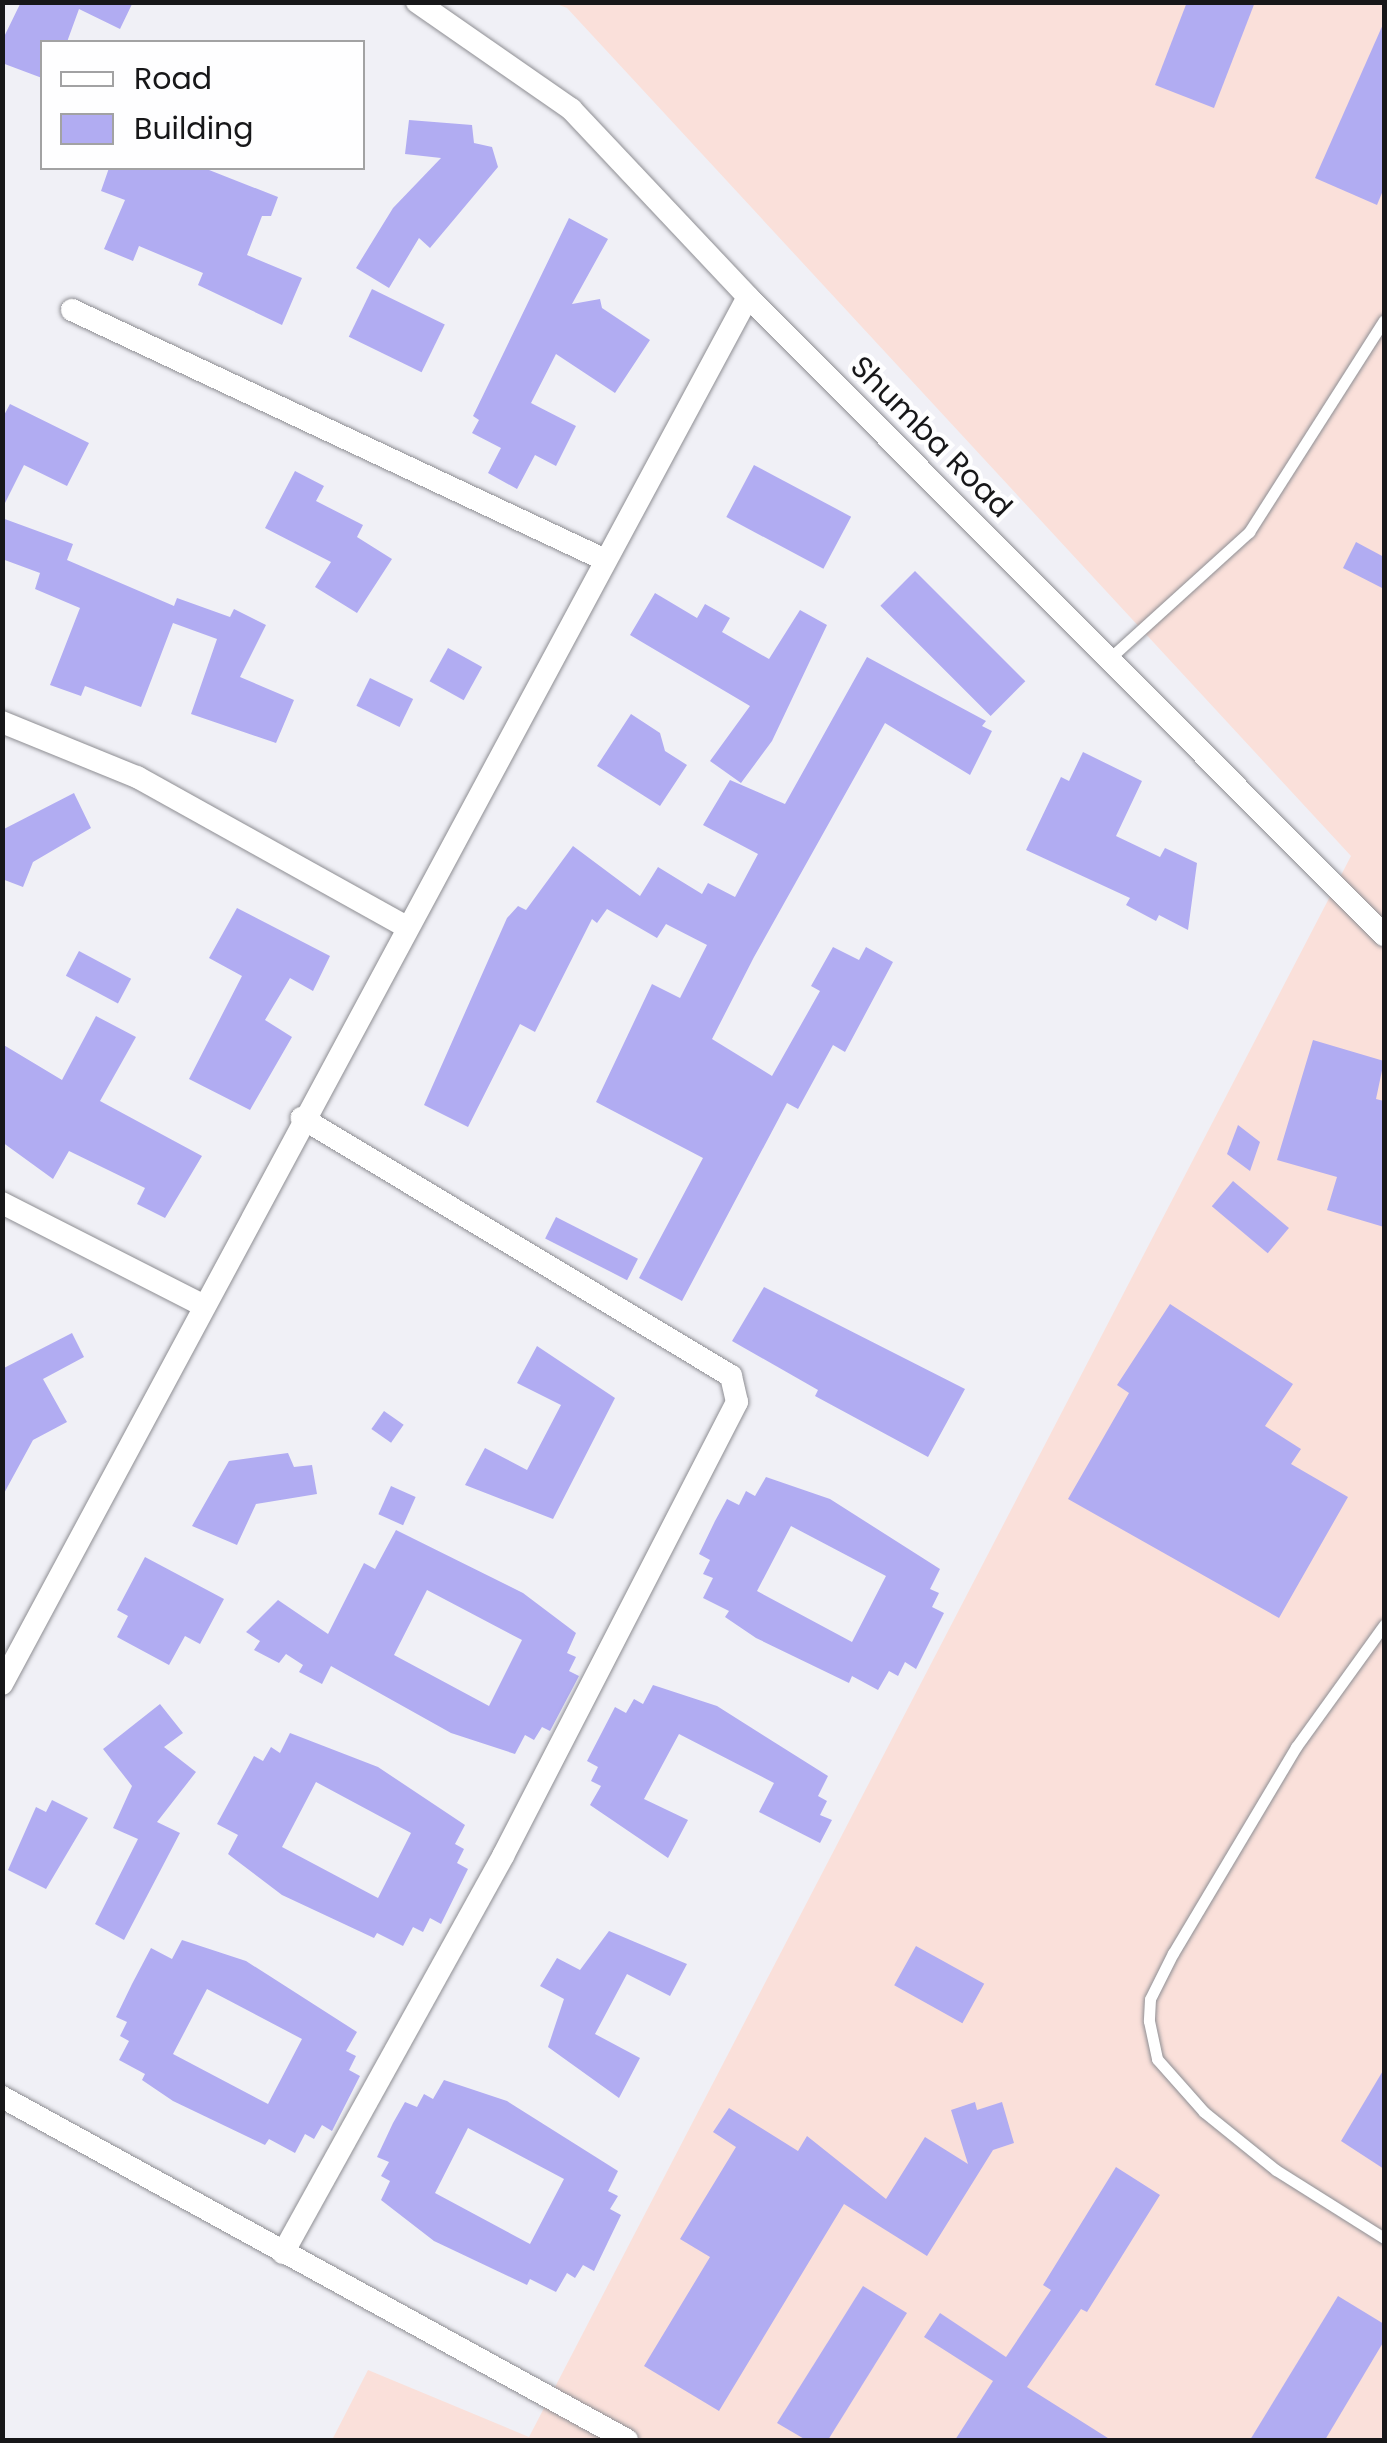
<!DOCTYPE html>
<style>
body{margin:0}
#map{position:relative;width:1387px;height:2443px;overflow:hidden;background:#f0f0f6;font-family:Poppins,sans-serif}
div>[style]{position:absolute}
[style*='--x']{left:calc(var(--x)*1px);top:calc(var(--y)*1px);width:calc(var(--w)*1px);rotate:calc(var(--a)*1deg)}
.industrial>*{inset:0;background:#fae0da}
.building>*{inset:0;background:#b1acf2;transform-origin:0 0}
.roads{filter:drop-shadow(0 0 2px #8e8e93) drop-shadow(0 0 2px #8e8e93)}
.lane>*{height:11px;margin:-5.5px;padding:0 5.5px;transform-origin:5.5px;border-radius:5.5px;background:#fff}
.street>*{height:22px;margin:-11px;padding:0 11px;transform-origin:11px;border-radius:11px;background:#fff}
span{translate:-50% -50%;white-space:nowrap;text-align:center;line-height:1.15;-webkit-text-stroke:9px #fefeff;paint-order:stroke}
.street-label{font-size:30px;color:#171719}
.frame{position:absolute;inset:0;border:5px solid #171719;pointer-events:none}
.legend{position:absolute;left:40px;top:40px;width:325px;height:130px;box-sizing:border-box;background:#fefeff;border:2px solid #a2a2a3;margin:0;padding:12px 18px;list-style:none;font-size:30px;color:#171719}
.legend li{display:flex;align-items:center;gap:20px;height:50px}
.legend b{width:50px;border:2px solid #a2a2a3}
</style>
<div id="map">
<div class="industrial">
<i style="clip-path:polygon(554px 3px,1384px 3px,1384px 2440px,332px 2440px,368px 2370px,529px 2437px,1351px 856px,567px 8px)"></i>
</div>
<div class="building">
<i style="clip-path:polygon(21px 2px,133px 2px,120px 29px,79px 9px,67px 42px,42px 42px,42px 78px,2px 63px,2px 41px)"></i>
<i style="clip-path:polygon(1187px 2px,1255px 2px,1214px 108px,1155px 85px)"></i>
<i style="clip-path:polygon(1384px 22px,1384px 188px,1377px 205px,1315px 178px)"></i>
<i style="clip-path:polygon(409px 120px,472px 125px,474px 143px,492px 147px,498px 167px,430px 248px,419px 238px,389px 288px,356px 268px,393px 208px,441px 158px,405px 154px)"></i>
<i style="clip-path:polygon(109px 168px,204px 168px,278px 197px,271px 216px,262px 216px,247px 255px,302px 278px,282px 325px,198px 285px,203px 273px,139px 246px,133px 261px,104px 249px,125px 200px,101px 191px)"></i>
<i style="clip-path:polygon(569px 218px,608px 239px,572px 304px,600px 299px,602px 308px,650px 340px,615px 393px,556px 354px,531px 403px,576px 426px,556px 466px,535px 455px,517px 489px,488px 473px,501px 448px,472px 433px,479px 420px,473px 416px)"></i>
<i style="left:372px;top:289px;width:81px;height:53px;rotate:26deg"></i>
<i style="clip-path:polygon(10px 404px,89px 443px,67px 486px,24px 465px,2px 509px,2px 419px)"></i>
<i style="left:754px;top:465px;width:110px;height:59px;rotate:28deg"></i>
<i style="clip-path:polygon(295px 471px,324px 486px,316px 501px,363px 525px,357px 537px,392px 559px,357px 613px,315px 587px,331px 562px,265px 528px)"></i>
<i style="clip-path:polygon(2px 518px,73px 544px,67px 560px,174px 606px,177px 598px,230px 617px,234px 609px,266px 625px,240px 677px,294px 700px,276px 743px,191px 714px,217px 639px,173px 623px,141px 707px,85px 686px,81px 696px,50px 685px,80px 608px,35px 589px,40px 573px,2px 559px)"></i>
<i style="clip-path:polygon(1356px 542px,1384px 557px,1384px 589px,1343px 568px)"></i>
<i style="left:915px;top:571px;width:156px;height:49px;rotate:45deg"></i>
<i style="clip-path:polygon(655px 593px,697px 618px,705px 604px,730px 618px,722px 632px,769px 659px,800px 610px,827px 625px,772px 741px,741px 783px,710px 761px,750px 706px,630px 635px)"></i>
<i style="left:448px;top:648px;width:39px;height:38px;rotate:29deg"></i>
<i style="clip-path:polygon(867px 657px,986px 721px,982px 726px,992px 731px,970px 775px,885px 723px,754px 957px,712px 1039px,772px 1076px,820px 991px,811px 986px,833px 947px,859px 960px,866px 947px,893px 962px,845px 1052px,833px 1045px,798px 1109px,787px 1103px,682px 1301px,639px 1278px,703px 1158px,596px 1102px,652px 984px,680px 998px,707px 945px,666px 924px,657px 938px,607px 909px,597px 923px,592px 919px,535px 1032px,520px 1024px,468px 1127px,424px 1105px,507px 918px,518px 906px,526px 910px,573px 846px,640px 896px,658px 867px,702px 894px,708px 883px,735px 897px,758px 854px,703px 825px,730px 780px,785px 804px)"></i>
<i style="left:370px;top:678px;width:48px;height:31px;rotate:26deg"></i>
<i style="clip-path:polygon(631px 714px,660px 733px,665px 751px,687px 765px,660px 806px,597px 766px)"></i>
<i style="clip-path:polygon(1083px 752px,1142px 781px,1116px 836px,1160px 857px,1165px 848px,1197px 863px,1188px 930px,1159px 915px,1156px 921px,1126px 905px,1130px 898px,1026px 850px,1061px 777px,1069px 781px)"></i>
<i style="clip-path:polygon(74px 793px,91px 828px,33px 862px,23px 887px,2px 879px,2px 830px)"></i>
<i style="clip-path:polygon(237px 908px,330px 956px,313px 991px,290px 978px,265px 1020px,292px 1037px,250px 1110px,189px 1079px,242px 976px,209px 958px)"></i>
<i style="left:79px;top:951px;width:59px;height:28px;rotate:28deg"></i>
<i style="clip-path:polygon(96px 1016px,136px 1037px,100px 1101px,202px 1156px,165px 1218px,137px 1204px,145px 1188px,69px 1151px,53px 1179px,2px 1142px,2px 1044px,62px 1080px)"></i>
<i style="clip-path:polygon(1313px 1040px,1384px 1061px,1376px 1099px,1384px 1101px,1384px 1227px,1327px 1210px,1337px 1177px,1277px 1160px)"></i>
<i style="clip-path:polygon(1238px 1125px,1260px 1142px,1250px 1171px,1227px 1154px)"></i>
<i style="left:1233px;top:1181px;width:73px;height:33px;rotate:40deg"></i>
<i style="left:556px;top:1217px;width:92px;height:24px;rotate:27deg"></i>
<i style="clip-path:polygon(764px 1287px,965px 1389px,928px 1457px,815px 1396px,818px 1390px,732px 1341px)"></i>
<i style="clip-path:polygon(1170px 1304px,1293px 1384px,1265px 1426px,1301px 1449px,1291px 1464px,1348px 1497px,1279px 1618px,1068px 1499px,1129px 1393px,1117px 1385px)"></i>
<i style="clip-path:polygon(72px 1333px,84px 1357px,43px 1379px,67px 1422px,33px 1440px,2px 1497px,2px 1369px)"></i>
<i style="clip-path:polygon(537px 1346px,615px 1398px,553px 1519px,465px 1485px,485px 1448px,527px 1470px,561px 1405px,517px 1383px)"></i>
<i style="left:384px;top:1411px;width:24px;height:22px;rotate:35deg"></i>
<i style="clip-path:polygon(288px 1453px,294px 1467px,312px 1465px,317px 1494px,256px 1504px,237px 1545px,192px 1526px,229px 1461px)"></i>
<i style="clip-path:polygon(evenodd,766px 1477px,830px 1499px,940px 1569px,930px 1589px,939px 1593px,932px 1607px,944px 1613px,916px 1669px,905px 1662px,898px 1676px,889px 1671px,878px 1690px,852px 1676px,849px 1683px,756px 1638px,725px 1617px,729px 1611px,703px 1598px,713px 1578px,703px 1574px,710px 1560px,699px 1554px,715px 1521px,727px 1499px,739px 1505px,746px 1491px,755px 1496px,766px 1477px,791px 1526px,886px 1576px,852px 1642px,757px 1591px,791px 1526px)"></i>
<i style="left:391px;top:1486px;width:27px;height:31px;rotate:24deg"></i>
<i style="clip-path:polygon(evenodd,396px 1530px,523px 1593px,576px 1633px,567px 1653px,576px 1657px,569px 1671px,579px 1676px,550px 1731px,542px 1727px,534px 1740px,525px 1735px,515px 1754px,451px 1733px,331px 1666px,322px 1684px,299px 1672px,303px 1665px,286px 1654px,279px 1663px,254px 1650px,260px 1641px,246px 1632px,278px 1600px,328px 1634px,364px 1563px,375px 1569px,396px 1530px,427px 1590px,522px 1640px,489px 1706px,394px 1655px,427px 1590px)"></i>
<i style="clip-path:polygon(145px 1557px,224px 1599px,200px 1644px,185px 1636px,169px 1665px,117px 1637px,128px 1616px,117px 1610px)"></i>
<i style="clip-path:polygon(653px 1685px,717px 1706px,828px 1776px,818px 1796px,827px 1801px,820px 1815px,832px 1820px,820px 1843px,759px 1812px,774px 1783px,679px 1734px,644px 1799px,688px 1820px,668px 1858px,590px 1805px,601px 1786px,591px 1781px,598px 1767px,587px 1761px,615px 1707px,626px 1713px,634px 1699px,643px 1704px)"></i>
<i style="clip-path:polygon(160px 1704px,183px 1733px,164px 1747px,196px 1772px,157px 1822px,180px 1833px,124px 1940px,95px 1924px,138px 1839px,113px 1828px,132px 1786px,103px 1749px)"></i>
<i style="clip-path:polygon(evenodd,290px 1733px,378px 1767px,465px 1825px,455px 1844px,464px 1849px,457px 1863px,468px 1869px,441px 1924px,430px 1918px,423px 1932px,413px 1927px,403px 1946px,377px 1933px,374px 1938px,282px 1895px,228px 1854px,238px 1835px,217px 1824px,254px 1756px,263px 1761px,271px 1747px,280px 1753px,290px 1733px,316px 1782px,411px 1833px,378px 1898px,282px 1847px,316px 1782px)"></i>
<i style="clip-path:polygon(52px 1800px,88px 1818px,46px 1889px,8px 1870px,36px 1807px,46px 1812px)"></i>
<i style="clip-path:polygon(609px 1931px,687px 1964px,670px 1996px,627px 1974px,595px 2034px,640px 2058px,619px 2098px,548px 2047px,564px 1999px,540px 1986px,557px 1958px,580px 1970px)"></i>
<i style="clip-path:polygon(evenodd,182px 1940px,246px 1961px,357px 2032px,346px 2051px,356px 2056px,349px 2070px,360px 2076px,332px 2131px,322px 2125px,314px 2139px,305px 2134px,295px 2153px,269px 2139px,265px 2145px,173px 2101px,142px 2080px,145px 2074px,119px 2060px,129px 2041px,120px 2036px,127px 2022px,116px 2017px,132px 1984px,151px 1948px,172px 1959px,182px 1940px,207px 1989px,302px 2039px,268px 2104px,173px 2054px,207px 1989px)"></i>
<i style="left:916px;top:1946px;width:78px;height:45px;rotate:29deg"></i>
<i style="clip-path:polygon(1384px 2069px,1384px 2169px,1341px 2141px)"></i>
<i style="clip-path:polygon(evenodd,444px 2080px,507px 2101px,618px 2171px,608px 2191px,618px 2196px,610px 2209px,621px 2215px,594px 2271px,583px 2265px,575px 2278px,567px 2273px,556px 2292px,530px 2279px,527px 2285px,434px 2241px,381px 2200px,390px 2181px,381px 2176px,389px 2162px,377px 2157px,393px 2123px,405px 2102px,417px 2107px,424px 2094px,433px 2099px,444px 2080px,468px 2128px,564px 2179px,530px 2244px,435px 2193px,468px 2128px)"></i>
<i style="clip-path:polygon(975px 2102px,977px 2110px,1002px 2102px,1014px 2143px,993px 2150px,927px 2256px,844px 2204px,719px 2411px,644px 2366px,710px 2257px,680px 2239px,736px 2147px,713px 2132px,729px 2108px,798px 2151px,807px 2136px,886px 2199px,925px 2137px,968px 2164px,951px 2110px)"></i>
<i style="clip-path:polygon(1116px 2167px,1160px 2195px,1087px 2312px,1081px 2309px,1027px 2387px,1111px 2440px,955px 2440px,993px 2381px,924px 2337px,940px 2313px,1006px 2357px,1051px 2290px,1043px 2285px)"></i>
<i style="clip-path:polygon(863px 2286px,907px 2313px,828px 2440px,806px 2440px,777px 2423px)"></i>
<i style="clip-path:polygon(1338px 2296px,1384px 2324px,1384px 2341px,1325px 2440px,1250px 2440px)"></i>
</div>
<div class="roads">
<div class="lane">
<i style="--x:1110;--y:658;--w:188;--a:-42.2"></i>
<i style="--x:1249;--y:532;--w:251;--a:-57.5"></i>
<i style="--x:1384;--y:1625;--w:150;--a:125.8"></i>
<i style="--x:1296;--y:1747;--w:240;--a:120.8"></i>
<i style="--x:1173;--y:1953;--w:51;--a:116.6"></i>
<i style="--x:1150;--y:1999;--w:22;--a:93"></i>
<i style="--x:1149;--y:2021;--w:39;--a:78"></i>
<i style="--x:1157;--y:2059;--w:71;--a:48.4"></i>
<i style="--x:1204;--y:2112;--w:92;--a:38.9"></i>
<i style="--x:1276;--y:2170;--w:128;--a:32.2"></i>
</div>
<div class="street">
<i style="--x:417;--y:2;--w:188;--a:34.8"></i>
<i style="--x:571;--y:109;--w:258;--a:46.7"></i>
<i style="--x:748;--y:297;--w:901;--a:45.09"></i>
<i style="--x:72;--y:310;--w:586;--a:25.12"></i>
<i style="--x:2;--y:722;--w:146;--a:22.2"></i>
<i style="--x:137;--y:777;--w:307;--a:29.1"></i>
<i style="--x:2;--y:1203;--w:225;--a:27"></i>
<i style="--x:2;--y:1684;--w:1575;--a:-61.73"></i>
<i style="--x:2;--y:2097;--w:713;--a:28.76"></i>
<i style="--x:283;--y:2253;--w:454;--a:-61"></i>
<i style="--x:503;--y:1856;--w:511;--a:-62.73"></i>
<i style="--x:737;--y:1402;--w:27;--a:-103"></i>
<i style="--x:731;--y:1376;--w:501;--a:-148.98"></i>
</div>
</div>
<div class="street-label">
<span style="left:931px;top:437px;rotate:45deg">Shumba Road</span>
</div>
<div class="frame"></div>
<ul class="legend">
<li><b style="height:12px;background:#fff"></b>Road</li>
<li><b style="height:28px;background:#b1acf2"></b>Building</li>
</ul>
</div>
